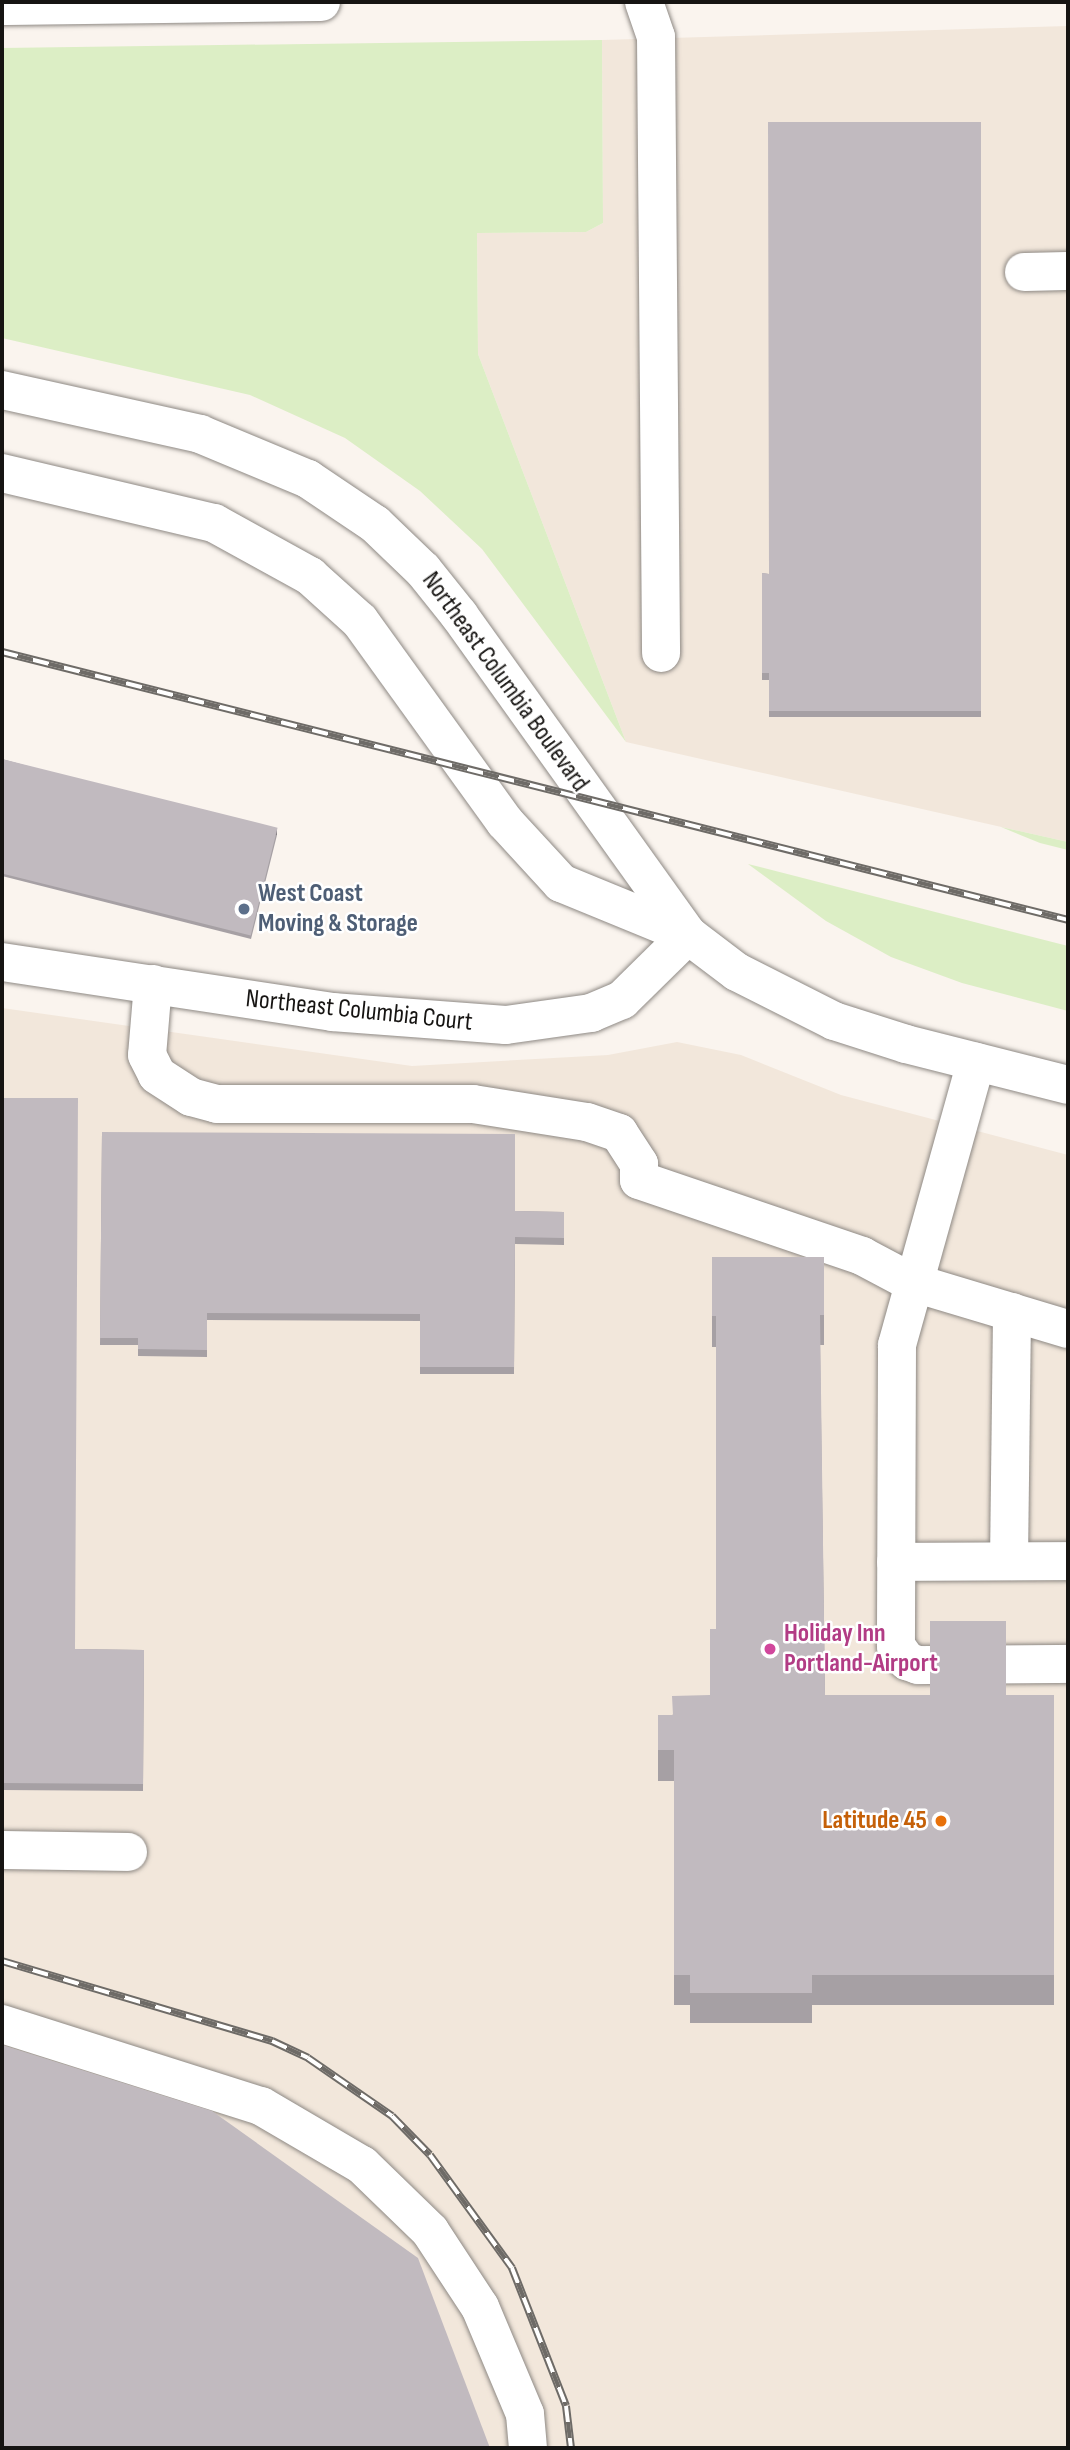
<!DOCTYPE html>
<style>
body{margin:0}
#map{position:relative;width:1070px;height:2450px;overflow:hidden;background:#faf4ee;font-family:"Sofia Sans Condensed",sans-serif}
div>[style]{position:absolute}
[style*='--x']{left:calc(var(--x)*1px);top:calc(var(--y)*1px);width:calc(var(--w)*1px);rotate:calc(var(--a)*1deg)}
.built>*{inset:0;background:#f2e7db}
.green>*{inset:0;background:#dceec5}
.roads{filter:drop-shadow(0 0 2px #8e8984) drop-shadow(0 0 2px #8e8984)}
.minor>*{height:38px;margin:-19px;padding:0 19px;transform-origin:19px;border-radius:19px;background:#fff}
.major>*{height:38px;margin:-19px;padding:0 19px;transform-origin:19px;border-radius:19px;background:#fff}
.rail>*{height:8px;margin-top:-4px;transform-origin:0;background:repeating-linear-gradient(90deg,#fff 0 16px,#6e6b67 0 32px);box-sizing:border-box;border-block:2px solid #6e6b67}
.wall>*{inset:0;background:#a6a0a4}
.shaded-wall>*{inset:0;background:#878286;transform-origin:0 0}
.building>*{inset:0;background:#c1babf;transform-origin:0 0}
.dots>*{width:19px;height:19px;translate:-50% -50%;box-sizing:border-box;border:4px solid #fff;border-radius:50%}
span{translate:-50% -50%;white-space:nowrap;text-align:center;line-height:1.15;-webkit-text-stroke:5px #fff;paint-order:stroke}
.street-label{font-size:26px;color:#161412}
.service-label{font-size:26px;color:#4e5e75;font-weight:700}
.left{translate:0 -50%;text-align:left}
.hotel-label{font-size:26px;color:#b23c85;font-weight:700}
.food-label{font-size:26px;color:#c56008;font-weight:700}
.right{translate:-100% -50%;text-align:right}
.frame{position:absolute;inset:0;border:4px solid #161412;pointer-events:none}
</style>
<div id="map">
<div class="built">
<i style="clip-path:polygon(1068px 26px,1068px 842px,626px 742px,478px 354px,477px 233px,586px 232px,603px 223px,602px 40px)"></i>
<i style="clip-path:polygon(2px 1008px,412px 1066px,608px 1055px,677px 1042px,741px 1055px,841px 1095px,1068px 1155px,1068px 2448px,2px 2448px)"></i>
</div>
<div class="green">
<i style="clip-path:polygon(602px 40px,603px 223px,586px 232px,477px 233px,478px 354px,626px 742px,482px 549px,420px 491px,345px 438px,250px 395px,2px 338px,2px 48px)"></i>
<i style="clip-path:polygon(1001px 827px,1068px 842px,1068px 850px,1040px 843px)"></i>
<i style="clip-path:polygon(748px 864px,1068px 946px,1068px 1011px,962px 983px,891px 957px,826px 921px)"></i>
</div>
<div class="roads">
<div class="minor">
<i style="--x:644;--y:2;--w:37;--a:71"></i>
<i style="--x:656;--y:37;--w:616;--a:89.53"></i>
<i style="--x:1024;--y:272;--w:44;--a:-1.3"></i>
<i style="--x:2;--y:962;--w:334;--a:8.6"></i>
<i style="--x:332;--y:1012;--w:174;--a:4.3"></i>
<i style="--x:506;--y:1025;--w:86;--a:-8"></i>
<i style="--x:591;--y:1013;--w:34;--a:-23"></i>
<i style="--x:622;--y:1000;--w:93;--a:-44.6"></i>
<i style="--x:153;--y:984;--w:71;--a:94.8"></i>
<i style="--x:147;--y:1055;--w:22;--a:63"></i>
<i style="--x:157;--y:1075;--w:40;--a:32.9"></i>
<i style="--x:191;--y:1097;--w:27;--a:15"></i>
<i style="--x:217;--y:1104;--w:256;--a:0"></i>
<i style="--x:473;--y:1104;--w:115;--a:9"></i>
<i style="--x:587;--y:1122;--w:34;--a:19"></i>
<i style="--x:619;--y:1133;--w:37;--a:57"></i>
<i style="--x:639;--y:1164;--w:16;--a:90"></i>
<i style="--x:639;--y:1180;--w:236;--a:18.8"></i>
<i style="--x:862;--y:1256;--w:55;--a:28"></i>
<i style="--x:911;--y:1282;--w:164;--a:16.7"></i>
<i style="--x:976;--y:1062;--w:294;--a:105.6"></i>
<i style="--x:897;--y:1345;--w:301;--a:90.2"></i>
<i style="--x:896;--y:1646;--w:19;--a:54"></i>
<i style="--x:907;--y:1661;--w:12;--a:20"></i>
<i style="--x:918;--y:1665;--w:150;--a:-0.4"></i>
<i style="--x:1009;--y:1561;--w:249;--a:-89.3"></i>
<i style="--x:896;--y:1562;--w:172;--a:-0.3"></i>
<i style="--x:2;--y:1850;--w:126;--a:0.9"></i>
<i style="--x:2;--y:2024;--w:272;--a:17.6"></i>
<i style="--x:261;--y:2106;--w:117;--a:30.3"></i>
<i style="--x:362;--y:2165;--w:95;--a:44.1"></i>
<i style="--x:430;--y:2231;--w:91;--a:56.7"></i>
<i style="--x:480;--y:2307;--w:116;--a:67.2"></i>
<i style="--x:525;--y:2414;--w:34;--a:85"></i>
</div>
<div class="major">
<i style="--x:2;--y:6;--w:319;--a:-0.7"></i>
<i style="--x:2;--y:390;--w:203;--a:12.5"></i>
<i style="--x:200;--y:434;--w:117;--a:22.6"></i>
<i style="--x:308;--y:479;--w:81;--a:33.9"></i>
<i style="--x:375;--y:524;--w:66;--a:43.8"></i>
<i style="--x:423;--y:570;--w:58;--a:51.3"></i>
<i style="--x:459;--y:615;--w:393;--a:54.4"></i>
<i style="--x:2;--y:473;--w:218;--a:13.3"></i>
<i style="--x:214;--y:523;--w:110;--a:28.9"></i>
<i style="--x:310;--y:576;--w:67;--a:42"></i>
<i style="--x:360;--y:621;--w:248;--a:54.2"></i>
<i style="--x:505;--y:822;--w:83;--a:47.4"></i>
<i style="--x:561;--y:883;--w:137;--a:22.3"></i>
<i style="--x:688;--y:935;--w:61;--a:37.1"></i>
<i style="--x:737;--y:972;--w:109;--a:26.8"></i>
<i style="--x:834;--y:1021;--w:76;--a:17.7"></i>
<i style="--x:906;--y:1044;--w:167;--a:14.2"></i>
</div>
</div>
<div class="rail">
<i style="--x:2;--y:652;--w:1099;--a:14.11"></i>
<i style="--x:2;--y:1961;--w:282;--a:16.5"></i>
<i style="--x:272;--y:2041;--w:40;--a:25"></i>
<i style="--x:308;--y:2058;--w:102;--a:34.6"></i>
<i style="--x:392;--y:2116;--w:54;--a:45.7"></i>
<i style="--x:430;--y:2155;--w:140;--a:54"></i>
<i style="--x:512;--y:2268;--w:148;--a:68.6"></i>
<i style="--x:566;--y:2406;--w:42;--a:83.2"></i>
</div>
<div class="wall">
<i style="clip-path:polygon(981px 122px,981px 717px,769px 717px,769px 680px,762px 680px,762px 573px,769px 574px)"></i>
<i style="clip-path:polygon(2px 759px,277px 835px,251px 939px,2px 876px)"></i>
<i style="clip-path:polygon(2px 1098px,75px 1649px,144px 1650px,143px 1791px,2px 1790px)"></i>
<i style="clip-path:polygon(102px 1132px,515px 1211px,564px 1212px,564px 1245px,515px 1244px,514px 1374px,420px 1374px,420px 1321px,207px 1320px,207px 1357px,138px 1356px,138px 1345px,100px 1345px)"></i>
<i style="clip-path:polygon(712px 1257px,824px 1257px,824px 1345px,820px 1345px,825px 1695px,1054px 1695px,1054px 2005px,812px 2005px,812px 2023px,690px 2023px,690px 2005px,674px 2005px,674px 1781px,658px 1781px,658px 1715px,672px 1715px,710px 1695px,716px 1629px,716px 1347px,712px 1347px)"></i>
</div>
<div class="shaded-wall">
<i style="left:277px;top:828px;width:7px;height:107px;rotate:90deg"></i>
</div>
<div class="building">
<i style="clip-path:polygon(768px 122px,981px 122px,981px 711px,769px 711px,769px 673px,762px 673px,762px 573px,769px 574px)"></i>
<i style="left:2px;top:759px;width:284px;height:111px;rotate:14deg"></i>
<i style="clip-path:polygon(2px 1098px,78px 1098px,75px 1649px,144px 1650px,143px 1784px,2px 1783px)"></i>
<i style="clip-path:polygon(102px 1132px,515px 1134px,515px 1211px,564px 1212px,564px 1238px,515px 1237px,514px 1367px,420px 1367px,420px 1314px,207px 1313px,207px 1350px,138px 1349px,138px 1338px,100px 1338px)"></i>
<i style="clip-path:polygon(712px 1257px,824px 1257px,824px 1315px,820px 1315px,825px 1695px,1054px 1695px,1054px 1975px,812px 1975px,812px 1993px,690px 1993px,690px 1975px,674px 1975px,674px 1750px,658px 1750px,658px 1715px,673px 1715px,672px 1696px,710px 1695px,710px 1629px,716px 1629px,716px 1316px,712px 1316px)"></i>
<i style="left:930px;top:1621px;width:76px;height:74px"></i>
<i style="clip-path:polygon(2px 2045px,212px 2111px,418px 2258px,490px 2448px,2px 2448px)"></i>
</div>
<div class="dots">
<i style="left:244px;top:909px;background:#5c6f8a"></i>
<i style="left:770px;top:1649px;background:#d1479c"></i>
<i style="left:941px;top:1821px;background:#e8710a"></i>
</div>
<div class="street-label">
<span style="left:505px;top:682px;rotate:54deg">Northeast Columbia Boulevard</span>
<span style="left:359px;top:1011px;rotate:6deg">Northeast Columbia Court</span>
</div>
<div class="service-label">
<span class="left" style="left:258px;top:909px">West Coast<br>Moving &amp; Storage</span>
</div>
<div class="hotel-label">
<span class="left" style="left:784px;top:1649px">Holiday Inn<br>Portland-Airport</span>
</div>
<div class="food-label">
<span class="right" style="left:927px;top:1821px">Latitude 45</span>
</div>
<div class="frame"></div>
</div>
